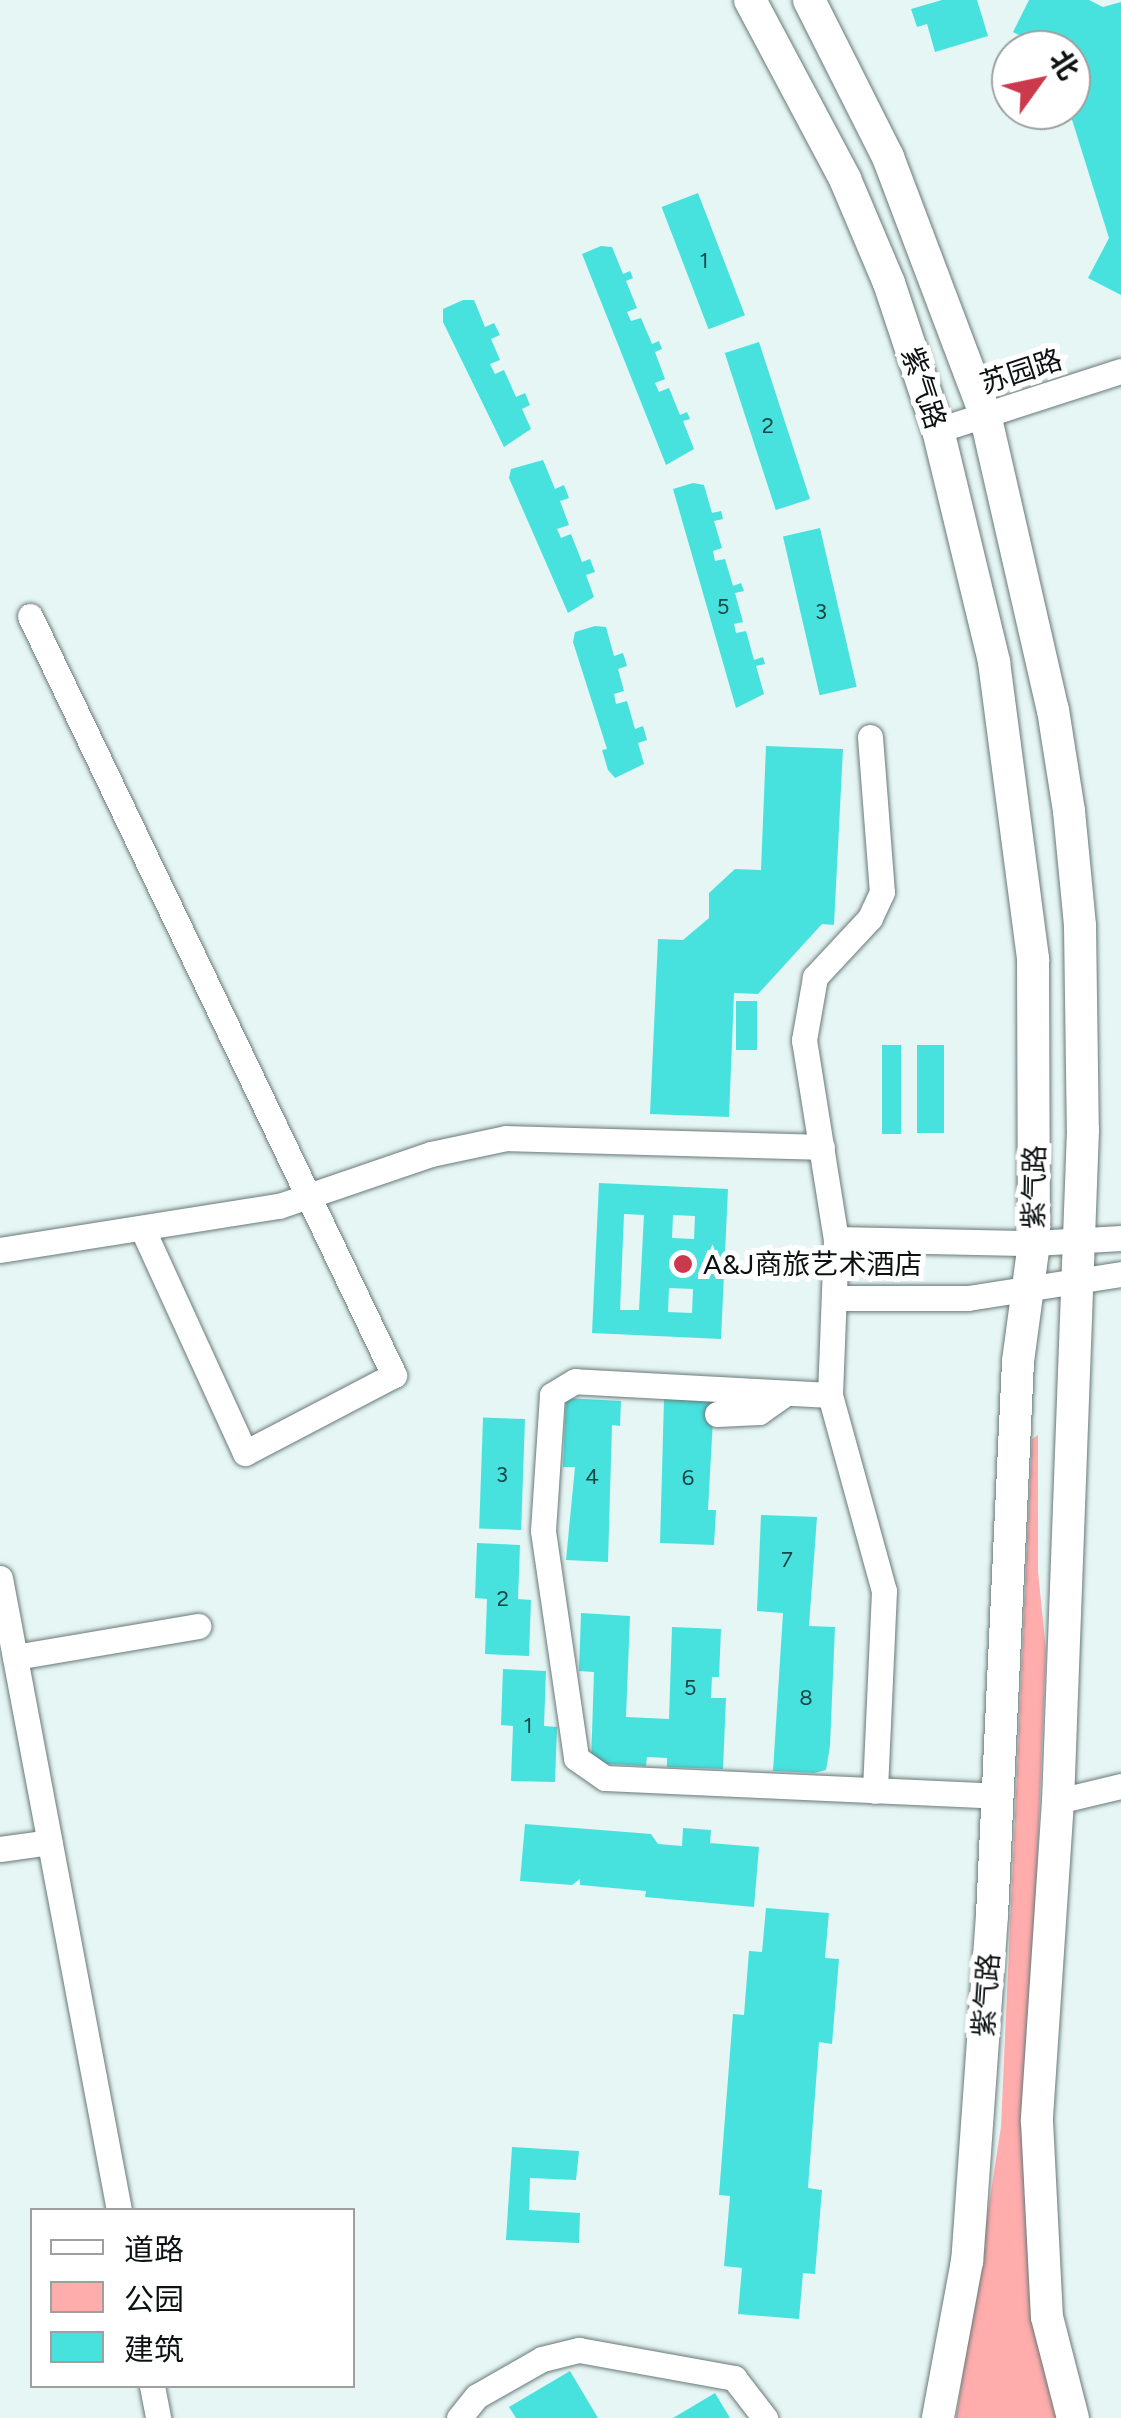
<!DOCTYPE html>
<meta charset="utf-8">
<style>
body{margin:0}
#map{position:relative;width:1121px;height:2418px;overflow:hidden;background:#e5f6f5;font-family:Figtree,"Noto Sans SC",sans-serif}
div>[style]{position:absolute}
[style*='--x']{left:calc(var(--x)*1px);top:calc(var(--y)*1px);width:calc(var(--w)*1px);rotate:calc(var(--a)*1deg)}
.green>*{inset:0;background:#ffacad}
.building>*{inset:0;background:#48e2de;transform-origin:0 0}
.roads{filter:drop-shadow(0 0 2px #697978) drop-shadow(0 0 2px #697978)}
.minor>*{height:25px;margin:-12.5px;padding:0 12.5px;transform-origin:12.5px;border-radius:12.5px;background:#fff}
.major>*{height:32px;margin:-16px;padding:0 16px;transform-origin:16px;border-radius:16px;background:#fff}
.dots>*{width:28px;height:28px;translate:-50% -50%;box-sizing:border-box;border:5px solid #fff;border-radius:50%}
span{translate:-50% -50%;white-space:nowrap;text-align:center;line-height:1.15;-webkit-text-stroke:10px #fff;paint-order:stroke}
.number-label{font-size:22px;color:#1b4645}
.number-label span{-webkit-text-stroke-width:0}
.street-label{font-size:28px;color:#0c1212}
.poi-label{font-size:28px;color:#0c1212}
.left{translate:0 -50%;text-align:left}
.legend{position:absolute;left:30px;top:2208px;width:325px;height:180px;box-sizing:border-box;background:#fff;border:2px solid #9ea0a0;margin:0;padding:12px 18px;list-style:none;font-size:30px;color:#0c1212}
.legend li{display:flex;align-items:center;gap:20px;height:50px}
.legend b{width:50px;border:2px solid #9ea0a0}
.north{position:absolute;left:991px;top:30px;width:100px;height:100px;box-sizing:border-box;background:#fff;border:2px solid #9ea0a0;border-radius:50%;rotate:57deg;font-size:28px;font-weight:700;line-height:40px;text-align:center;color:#0c1212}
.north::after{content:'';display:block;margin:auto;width:35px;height:45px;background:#cb3a4c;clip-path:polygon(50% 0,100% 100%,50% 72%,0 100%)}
</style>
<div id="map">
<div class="green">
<i style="clip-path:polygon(1038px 1435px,1038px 1572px,1046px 1650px,1024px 2184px,1033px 2306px,1058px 2418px,956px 2418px,1001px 2127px,1032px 1439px)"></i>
</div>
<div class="building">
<i style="clip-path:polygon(942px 0,977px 0,988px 36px,935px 52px,927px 24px,917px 27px,911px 9px)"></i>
<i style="clip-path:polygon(1029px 0,1089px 0,1103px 7px,1121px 2px,1121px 295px,1088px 278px,1109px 238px,1069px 110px,1071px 50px,1047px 50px,1013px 32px)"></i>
<i style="left:698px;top:193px;width:131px;height:39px;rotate:69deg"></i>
<i style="clip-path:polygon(601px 246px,612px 247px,623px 274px,630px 271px,633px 278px,626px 281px,637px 308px,627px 312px,631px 321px,641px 318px,652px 344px,659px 341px,662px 349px,655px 352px,665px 379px,655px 383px,659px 392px,669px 388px,680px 415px,687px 412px,690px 419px,683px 421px,694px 449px,666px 465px,582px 254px)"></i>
<i style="clip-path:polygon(463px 300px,474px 300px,485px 327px,494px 323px,500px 335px,491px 339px,500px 360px,490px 364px,495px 374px,504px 370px,516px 397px,525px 393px,530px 405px,522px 409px,531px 429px,504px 447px,443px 322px,443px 309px)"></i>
<i style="left:759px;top:342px;width:165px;height:36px;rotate:72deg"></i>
<i style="clip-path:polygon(543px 460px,555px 489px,564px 485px,569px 498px,560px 501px,569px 525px,557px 529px,561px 538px,571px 534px,582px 562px,590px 559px,595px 572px,586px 575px,594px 597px,568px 613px,509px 478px,511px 469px)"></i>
<i style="clip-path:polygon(693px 483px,704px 485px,712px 513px,721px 511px,723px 519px,714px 521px,722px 548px,713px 551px,715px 561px,725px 559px,733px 586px,741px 583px,744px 591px,735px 593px,743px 622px,734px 624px,736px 633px,746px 631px,754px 660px,763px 657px,765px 664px,756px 666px,764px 694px,736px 708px,673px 489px)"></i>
<i style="left:820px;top:528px;width:163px;height:38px;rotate:77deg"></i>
<i style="clip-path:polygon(595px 626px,606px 627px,614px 656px,623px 653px,627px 666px,618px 669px,624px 691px,614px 694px,616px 704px,627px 701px,635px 729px,643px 726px,647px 740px,638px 743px,644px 764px,615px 778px,608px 770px,602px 750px,607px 749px,573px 642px,575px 632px)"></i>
<i style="clip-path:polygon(766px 746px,843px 749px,834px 925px,822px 924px,758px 994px,734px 993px,729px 1117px,650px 1114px,658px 939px,683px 940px,709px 918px,709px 893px,735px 869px,761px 870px)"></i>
<i style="left:736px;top:1001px;width:21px;height:49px"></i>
<i style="left:882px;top:1045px;width:19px;height:89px"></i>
<i style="left:917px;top:1045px;width:27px;height:88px"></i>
<i style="clip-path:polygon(evenodd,599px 1183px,728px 1189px,721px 1339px,592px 1333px,599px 1183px,624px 1214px,644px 1215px,639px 1310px,620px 1310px,624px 1214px,599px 1183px,673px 1215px,695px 1216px,694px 1239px,672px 1238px,673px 1215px,599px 1183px,669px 1288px,693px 1289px,692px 1313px,668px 1312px,669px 1288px)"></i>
<i style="clip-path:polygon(566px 1398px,621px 1401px,620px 1426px,612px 1425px,608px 1562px,566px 1560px,575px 1467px,563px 1467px)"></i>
<i style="clip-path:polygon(664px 1399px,714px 1401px,708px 1510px,716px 1510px,714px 1545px,660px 1543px)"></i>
<i style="left:525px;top:1419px;width:111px;height:42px;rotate:92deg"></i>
<i style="clip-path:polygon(761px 1515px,817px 1517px,809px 1626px,835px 1627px,830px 1746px,826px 1770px,814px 1773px,773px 1771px,783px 1613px,757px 1611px)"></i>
<i style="clip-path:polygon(477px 1543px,520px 1545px,518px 1599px,531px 1600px,529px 1656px,485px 1654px,487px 1599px,475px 1598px)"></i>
<i style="clip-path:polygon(581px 1613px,630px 1616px,626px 1717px,669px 1719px,672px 1627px,721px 1629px,719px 1677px,712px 1677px,711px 1698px,726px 1698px,723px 1769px,667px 1767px,667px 1758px,647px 1757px,646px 1766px,591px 1763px,594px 1672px,579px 1671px)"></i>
<i style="clip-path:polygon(503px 1669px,546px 1671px,544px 1726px,557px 1727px,555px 1782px,511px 1781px,513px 1726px,501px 1725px)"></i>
<i style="clip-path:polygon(525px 1824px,651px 1834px,658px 1844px,682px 1846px,683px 1828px,711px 1830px,710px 1843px,759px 1847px,754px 1907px,645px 1897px,646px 1891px,580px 1885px,580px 1879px,572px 1885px,520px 1881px)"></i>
<i style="clip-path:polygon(766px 1908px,829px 1913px,825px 1958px,839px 1959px,832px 2044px,819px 2042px,808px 2188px,822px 2190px,815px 2274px,803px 2273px,799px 2319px,738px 2314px,742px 2268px,724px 2266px,730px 2196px,719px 2195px,733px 2014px,744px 2015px,749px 1951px,762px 1952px)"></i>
<i style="clip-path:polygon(512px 2147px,579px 2151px,576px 2180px,530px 2178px,529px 2210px,580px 2213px,579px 2243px,506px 2240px)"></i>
<i style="clip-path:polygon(570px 2371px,598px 2418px,516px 2418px,509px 2407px)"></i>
<i style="clip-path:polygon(715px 2393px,730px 2418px,673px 2418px)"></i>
</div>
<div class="roads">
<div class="minor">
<i style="--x:938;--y:430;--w:192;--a:-17.9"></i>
<i style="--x:30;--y:616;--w:842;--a:64.38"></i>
<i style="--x:394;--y:1375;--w:168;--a:152.4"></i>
<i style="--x:245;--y:1453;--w:247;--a:-114.6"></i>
<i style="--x:870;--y:737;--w:155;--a:85.6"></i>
<i style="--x:882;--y:892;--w:29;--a:115"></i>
<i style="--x:870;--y:918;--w:81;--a:133"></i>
<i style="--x:815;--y:977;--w:64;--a:99.9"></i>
<i style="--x:804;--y:1040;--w:202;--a:80.9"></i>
<i style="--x:836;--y:1239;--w:156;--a:92.2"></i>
<i style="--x:830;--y:1395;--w:203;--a:74.6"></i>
<i style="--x:884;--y:1591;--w:200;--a:92.6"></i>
<i style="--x:836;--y:1239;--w:198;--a:1.2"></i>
<i style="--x:1034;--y:1243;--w:87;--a:-3.3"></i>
<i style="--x:0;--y:1250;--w:282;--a:-9"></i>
<i style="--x:279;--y:1206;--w:161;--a:-18.9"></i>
<i style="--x:431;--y:1154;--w:77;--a:-12"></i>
<i style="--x:506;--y:1138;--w:316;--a:1.6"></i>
<i style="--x:835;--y:1298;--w:133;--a:0"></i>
<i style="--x:968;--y:1298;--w:155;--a:-8.9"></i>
<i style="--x:830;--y:1395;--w:255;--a:-176.9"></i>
<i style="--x:575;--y:1381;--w:27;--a:149"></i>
<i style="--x:552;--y:1395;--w:136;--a:93.8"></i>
<i style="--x:543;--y:1531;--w:229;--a:81.7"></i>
<i style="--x:576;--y:1758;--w:35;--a:35"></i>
<i style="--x:605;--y:1778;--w:393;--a:2.6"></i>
<i style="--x:717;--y:1414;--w:42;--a:-2.7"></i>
<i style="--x:759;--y:1412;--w:33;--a:-35"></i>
<i style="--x:0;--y:1578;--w:643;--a:79.34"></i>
<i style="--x:15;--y:1657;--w:186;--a:-9.6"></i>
<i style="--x:1058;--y:1801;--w:65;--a:-13.4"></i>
<i style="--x:0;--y:1849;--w:50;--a:-8"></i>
<i style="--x:152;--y:2386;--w:33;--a:79"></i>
<i style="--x:459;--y:2418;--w:28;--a:-51"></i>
<i style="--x:477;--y:2396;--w:75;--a:-29.6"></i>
<i style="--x:542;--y:2359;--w:38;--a:-14"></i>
<i style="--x:579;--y:2350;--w:158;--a:10.2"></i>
<i style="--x:734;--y:2378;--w:51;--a:52.2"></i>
</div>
<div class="major">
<i style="--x:750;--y:0;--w:203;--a:62"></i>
<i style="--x:845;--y:179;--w:113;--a:67.1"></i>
<i style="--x:889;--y:283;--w:155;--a:71.6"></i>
<i style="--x:938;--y:430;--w:239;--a:76.4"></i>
<i style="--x:994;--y:662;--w:300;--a:82.5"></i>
<i style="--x:1033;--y:959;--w:284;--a:89.8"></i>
<i style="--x:1034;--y:1243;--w:120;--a:97.7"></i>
<i style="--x:1018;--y:1362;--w:554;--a:92.69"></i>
<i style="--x:992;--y:1915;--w:347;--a:94.1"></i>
<i style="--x:967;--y:2261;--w:160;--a:100.5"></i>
<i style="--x:809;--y:0;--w:176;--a:63.3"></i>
<i style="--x:888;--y:157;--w:275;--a:69.3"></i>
<i style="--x:985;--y:414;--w:304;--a:77.1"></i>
<i style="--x:1053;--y:710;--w:102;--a:81"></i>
<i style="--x:1069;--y:811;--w:116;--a:84.5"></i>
<i style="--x:1080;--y:926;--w:204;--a:89.2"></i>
<i style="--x:1083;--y:1130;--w:671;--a:92.13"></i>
<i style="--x:1058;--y:1801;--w:321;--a:93.8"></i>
<i style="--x:1037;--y:2121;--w:196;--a:87.1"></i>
<i style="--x:1047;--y:2317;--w:104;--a:75.6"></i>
</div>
</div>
<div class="dots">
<i style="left:683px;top:1264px;background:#cb3a4c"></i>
</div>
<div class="number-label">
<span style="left:704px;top:261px">1</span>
<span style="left:768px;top:426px">2</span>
<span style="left:723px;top:607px">5</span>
<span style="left:821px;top:612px">3</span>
<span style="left:502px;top:1475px">3</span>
<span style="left:592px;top:1477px">4</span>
<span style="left:688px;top:1478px">6</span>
<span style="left:787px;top:1560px">7</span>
<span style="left:503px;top:1599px">2</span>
<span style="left:690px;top:1688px">5</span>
<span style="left:806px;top:1698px">8</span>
<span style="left:528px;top:1726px">1</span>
</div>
<div class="street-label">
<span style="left:1021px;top:371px;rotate:-18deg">苏园路</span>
<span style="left:924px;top:388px;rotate:72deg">紫气路</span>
<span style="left:1034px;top:1187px;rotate:-89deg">紫气路</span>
<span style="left:986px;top:1995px;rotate:-86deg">紫气路</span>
</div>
<div class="poi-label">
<span class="left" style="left:703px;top:1264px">A&amp;J商旅艺术酒店</span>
</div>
<ul class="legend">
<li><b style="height:12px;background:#fff"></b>道路</li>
<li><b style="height:28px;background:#ffacad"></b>公园</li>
<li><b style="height:28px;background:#48e2de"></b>建筑</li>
</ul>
<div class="north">北</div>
</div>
